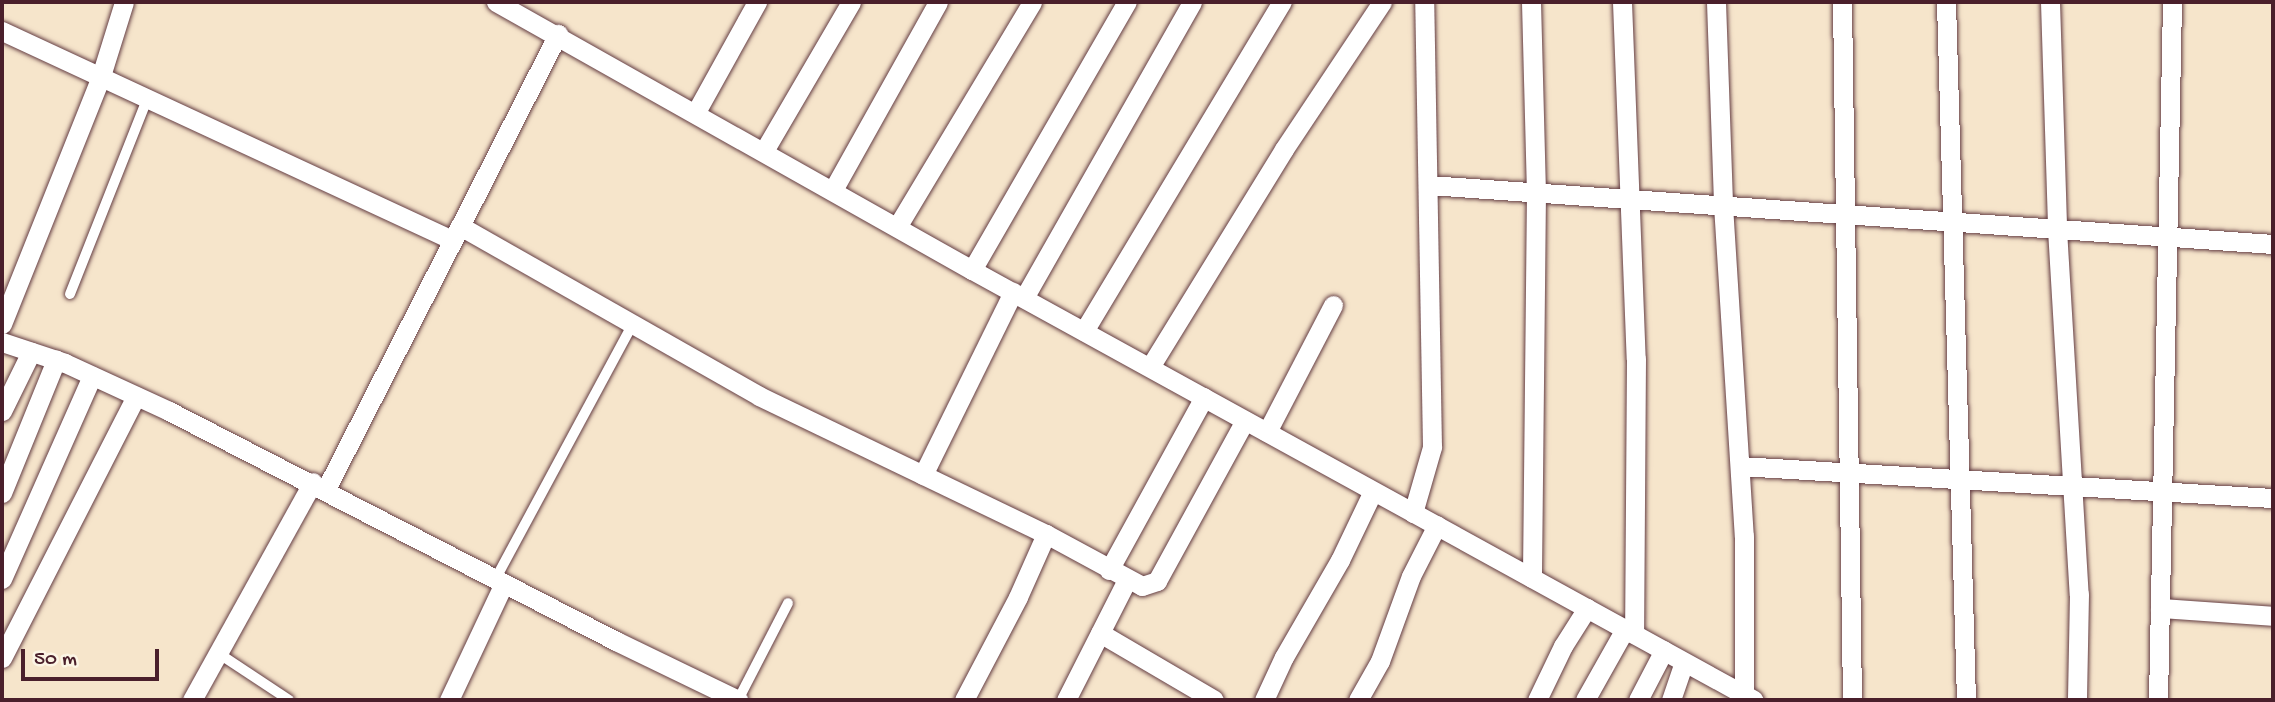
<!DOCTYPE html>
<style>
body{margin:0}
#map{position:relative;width:2275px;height:702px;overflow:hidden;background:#f6e5cb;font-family:"Gochi Hand",sans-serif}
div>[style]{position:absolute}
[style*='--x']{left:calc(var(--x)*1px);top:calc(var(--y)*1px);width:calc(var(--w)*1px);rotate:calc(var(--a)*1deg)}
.roads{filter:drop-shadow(0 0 2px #643d43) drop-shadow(0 0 2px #643d43)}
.lane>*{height:10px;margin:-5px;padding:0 5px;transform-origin:5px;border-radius:5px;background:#fff}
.street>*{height:19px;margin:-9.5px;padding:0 9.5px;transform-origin:9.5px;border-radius:9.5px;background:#fff}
span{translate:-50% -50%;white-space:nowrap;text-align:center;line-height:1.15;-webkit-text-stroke:7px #fcf5e5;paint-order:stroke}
.frame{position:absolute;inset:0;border:4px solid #4a1f2b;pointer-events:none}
.scale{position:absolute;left:21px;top:649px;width:138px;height:32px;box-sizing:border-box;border:4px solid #4a1f2b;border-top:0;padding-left:9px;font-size:21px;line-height:24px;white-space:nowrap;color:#4a1f2b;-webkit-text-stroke:5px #fcf5e5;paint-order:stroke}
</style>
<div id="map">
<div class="roads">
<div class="lane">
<i style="--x:70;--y:294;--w:212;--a:-68.4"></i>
<i style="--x:496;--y:578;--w:289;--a:-61.7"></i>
<i style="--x:218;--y:653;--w:85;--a:33.5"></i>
<i style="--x:738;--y:700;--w:109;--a:-62.7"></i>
</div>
<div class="street">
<i style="--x:496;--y:2;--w:546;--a:29.38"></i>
<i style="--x:972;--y:270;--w:892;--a:28.81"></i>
<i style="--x:1531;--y:2;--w:190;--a:88.5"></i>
<i style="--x:1536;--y:192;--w:386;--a:90.6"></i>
<i style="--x:1622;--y:2;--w:357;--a:87.8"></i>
<i style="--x:1636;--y:359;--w:275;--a:90.4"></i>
<i style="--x:1716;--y:2;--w:203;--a:88"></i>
<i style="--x:1723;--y:205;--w:332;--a:86.4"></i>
<i style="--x:1744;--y:536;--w:158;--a:90"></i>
<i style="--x:1842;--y:2;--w:698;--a:89.18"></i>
<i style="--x:1946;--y:2;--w:698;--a:88.36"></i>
<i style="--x:2050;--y:2;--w:227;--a:88.2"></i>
<i style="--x:2057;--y:229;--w:366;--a:86.6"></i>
<i style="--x:2079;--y:594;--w:106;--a:91.1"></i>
<i style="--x:2;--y:31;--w:497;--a:24.9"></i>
<i style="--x:696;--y:112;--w:126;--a:-61"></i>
<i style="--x:764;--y:151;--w:173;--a:-59.7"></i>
<i style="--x:1429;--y:185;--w:846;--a:4"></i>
<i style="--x:833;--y:190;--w:215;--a:-60.8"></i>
<i style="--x:460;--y:226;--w:344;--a:29.6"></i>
<i style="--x:759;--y:396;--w:318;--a:25.7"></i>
<i style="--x:1046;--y:534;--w:109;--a:28.4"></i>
<i style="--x:1142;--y:586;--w:16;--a:-18"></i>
<i style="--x:1157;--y:581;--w:183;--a:-61.3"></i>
<i style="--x:897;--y:227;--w:262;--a:-59"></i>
<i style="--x:972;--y:270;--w:310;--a:-60"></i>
<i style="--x:1024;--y:298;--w:340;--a:-60.4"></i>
<i style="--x:2;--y:324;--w:267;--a:-68.2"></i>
<i style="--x:101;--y:76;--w:77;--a:-72.7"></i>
<i style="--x:1084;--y:331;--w:384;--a:-59"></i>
<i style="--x:2;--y:342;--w:66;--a:18.4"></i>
<i style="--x:65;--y:363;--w:115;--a:24.8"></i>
<i style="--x:169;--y:411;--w:503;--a:27.23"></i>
<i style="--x:616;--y:641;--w:136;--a:25.8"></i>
<i style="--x:1150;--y:367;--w:256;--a:-58.4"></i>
<i style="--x:1284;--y:149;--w:177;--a:-56.3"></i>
<i style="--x:2;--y:411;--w:66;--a:-63.8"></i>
<i style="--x:1267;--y:432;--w:143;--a:-62.5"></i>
<i style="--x:1740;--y:466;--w:534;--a:3.44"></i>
<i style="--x:923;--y:475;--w:204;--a:-63.8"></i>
<i style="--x:326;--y:489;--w:511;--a:-62.98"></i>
<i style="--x:2;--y:493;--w:144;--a:-67.9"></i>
<i style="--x:1413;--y:513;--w:69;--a:-73.9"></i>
<i style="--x:1432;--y:447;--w:445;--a:-91"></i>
<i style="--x:1109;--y:570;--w:197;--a:-61.2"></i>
<i style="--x:2;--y:579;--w:222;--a:-66.1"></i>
<i style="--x:2160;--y:608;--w:113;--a:4"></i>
<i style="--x:1100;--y:633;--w:132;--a:30.4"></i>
<i style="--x:2;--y:658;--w:294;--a:-62.9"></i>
<i style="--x:192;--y:700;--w:249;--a:-61"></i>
<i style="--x:449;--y:700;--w:129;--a:-64.8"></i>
<i style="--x:964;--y:700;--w:116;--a:-62.3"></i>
<i style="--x:1018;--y:597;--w:69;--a:-66"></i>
<i style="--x:1066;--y:700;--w:135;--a:-63.1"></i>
<i style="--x:1264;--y:700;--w:47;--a:-65.1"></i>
<i style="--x:1284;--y:657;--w:112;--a:-60"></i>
<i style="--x:1340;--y:560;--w:76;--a:-64.4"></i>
<i style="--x:1358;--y:700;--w:45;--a:-60.6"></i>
<i style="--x:1380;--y:661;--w:90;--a:-70"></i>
<i style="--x:1411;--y:576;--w:57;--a:-63"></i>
<i style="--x:1537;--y:700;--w:60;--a:-64.3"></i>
<i style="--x:1563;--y:646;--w:45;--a:-57.7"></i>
<i style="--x:1585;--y:700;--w:81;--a:-60.6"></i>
<i style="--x:1638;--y:700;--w:56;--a:-62.5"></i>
<i style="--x:1671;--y:700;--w:40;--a:-71.1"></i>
<i style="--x:2158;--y:700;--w:698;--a:-88.85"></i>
</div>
</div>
<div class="frame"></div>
<div class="scale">50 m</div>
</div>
